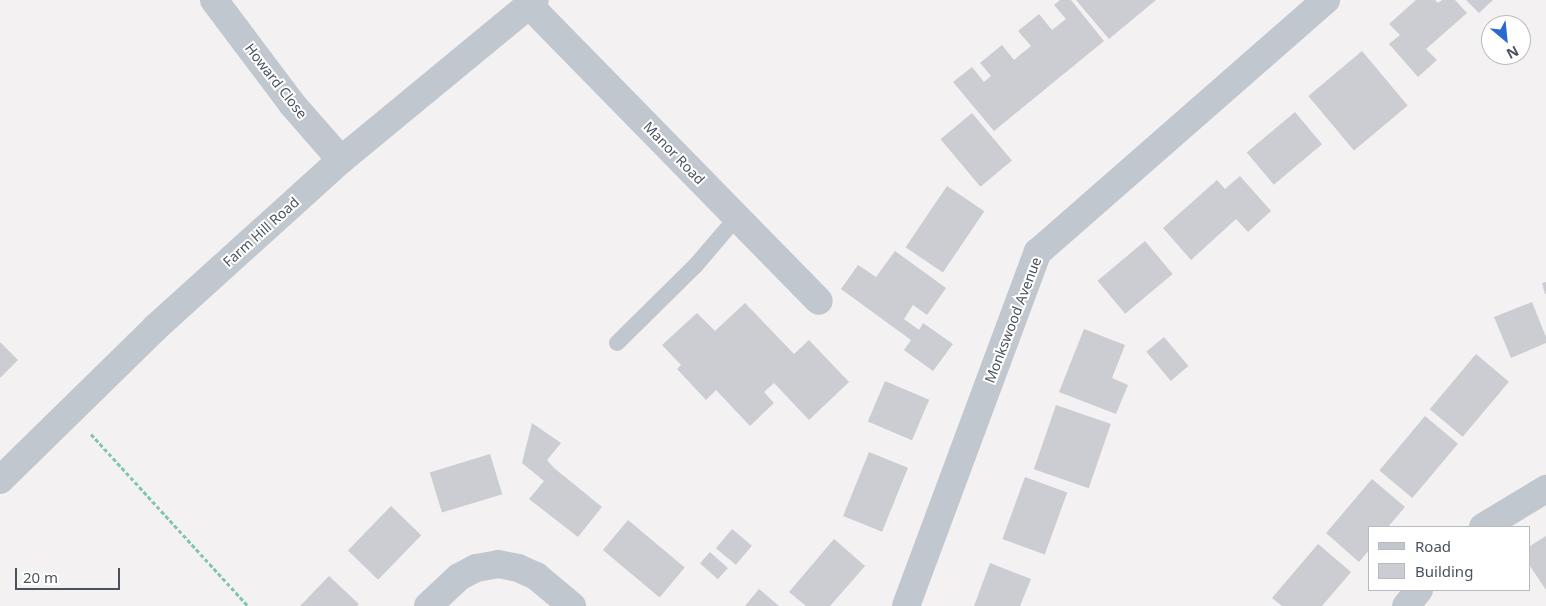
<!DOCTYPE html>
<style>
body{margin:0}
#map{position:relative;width:1546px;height:606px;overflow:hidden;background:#f3f1f1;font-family:"Noto Sans",sans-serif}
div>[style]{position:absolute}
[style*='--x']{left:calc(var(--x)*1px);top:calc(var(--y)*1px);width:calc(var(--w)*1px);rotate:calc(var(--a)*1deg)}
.building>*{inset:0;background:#cbcdd3;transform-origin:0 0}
.path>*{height:3px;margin-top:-1.5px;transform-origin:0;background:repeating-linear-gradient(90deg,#7fc7a8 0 4px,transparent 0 6.5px)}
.service>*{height:16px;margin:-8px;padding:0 8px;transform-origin:8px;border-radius:8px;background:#c0c7ce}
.minor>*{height:28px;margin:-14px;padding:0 14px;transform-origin:14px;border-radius:14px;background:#c0c7ce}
.tertiary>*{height:28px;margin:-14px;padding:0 14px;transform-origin:14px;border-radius:14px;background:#c0c7ce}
span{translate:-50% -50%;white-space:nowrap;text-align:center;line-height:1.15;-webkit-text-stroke:4px #fff;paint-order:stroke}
.street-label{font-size:14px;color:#4a535d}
.legend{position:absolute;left:1368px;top:526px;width:162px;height:65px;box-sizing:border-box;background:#fff;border:1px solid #b7babe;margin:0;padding:6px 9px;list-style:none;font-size:15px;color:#4a535d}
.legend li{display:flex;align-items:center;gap:10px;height:25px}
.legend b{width:25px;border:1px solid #b7babe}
.north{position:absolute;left:1481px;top:15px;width:50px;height:50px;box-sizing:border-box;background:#fff;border:1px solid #b7babe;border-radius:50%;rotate:152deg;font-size:14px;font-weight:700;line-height:20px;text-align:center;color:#4a535d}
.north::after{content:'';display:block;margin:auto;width:18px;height:22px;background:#2a69d4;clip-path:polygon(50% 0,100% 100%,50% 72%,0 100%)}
.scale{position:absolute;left:15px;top:568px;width:105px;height:22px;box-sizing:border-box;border:2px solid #4a535d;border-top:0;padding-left:6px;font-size:15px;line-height:18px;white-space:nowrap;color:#4a535d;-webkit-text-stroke:4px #fff;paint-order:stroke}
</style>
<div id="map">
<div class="building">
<i style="clip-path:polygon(1060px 0,1071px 0,1104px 41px,994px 131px,953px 82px,972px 67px,984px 82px,991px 76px,980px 63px,1002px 45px,1014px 60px,1031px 46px,1018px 31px,1039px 14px,1052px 30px,1066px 19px,1054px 5px)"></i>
<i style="clip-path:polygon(1076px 0,1156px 0,1109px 39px)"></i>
<i style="clip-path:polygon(1416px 0,1435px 0,1438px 3px,1442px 0,1455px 0,1467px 13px,1426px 49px,1437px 60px,1418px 77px,1389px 44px,1400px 35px,1389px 24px)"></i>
<i style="clip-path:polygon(1466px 0,1493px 0,1479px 13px)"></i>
<i style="left:1362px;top:51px;width:71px;height:70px;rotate:50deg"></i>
<i style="left:1295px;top:112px;width:42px;height:63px;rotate:50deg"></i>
<i style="left:972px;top:113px;width:62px;height:41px;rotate:50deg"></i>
<i style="clip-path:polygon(1240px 176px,1271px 211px,1248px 232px,1236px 219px,1191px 260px,1163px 228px,1217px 180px,1225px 189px)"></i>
<i style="left:947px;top:186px;width:45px;height:74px;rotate:34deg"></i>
<i style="left:1145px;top:241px;width:43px;height:62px;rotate:50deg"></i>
<i style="clip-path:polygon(895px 251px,946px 288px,927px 315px,913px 305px,904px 319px,919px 330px,923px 323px,953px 344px,933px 371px,904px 350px,911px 340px,841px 289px,858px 265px,876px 277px)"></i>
<i style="clip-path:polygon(1546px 282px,1546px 294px,1545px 294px,1542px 283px)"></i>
<i style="clip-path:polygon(1532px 302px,1546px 337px,1546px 343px,1511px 358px,1494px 317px)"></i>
<i style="clip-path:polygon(745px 303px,794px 354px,809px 340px,849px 382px,809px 420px,774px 383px,764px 392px,774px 403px,750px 426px,716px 390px,706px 400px,677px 369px,681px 365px,662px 345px,697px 313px,715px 331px)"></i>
<i style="clip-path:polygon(1084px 329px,1125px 345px,1112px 378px,1128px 385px,1116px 414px,1059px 392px)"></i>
<i style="left:1164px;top:337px;width:38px;height:23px;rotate:50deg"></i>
<i style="clip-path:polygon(0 342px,18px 360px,0 378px)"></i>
<i style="left:1476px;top:354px;width:43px;height:72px;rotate:40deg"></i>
<i style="left:885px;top:381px;width:48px;height:44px;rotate:23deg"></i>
<i style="left:1056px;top:405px;width:58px;height:68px;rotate:19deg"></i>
<i style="left:1425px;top:416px;width:43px;height:71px;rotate:40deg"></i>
<i style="clip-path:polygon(532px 423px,561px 443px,547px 460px,554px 468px,602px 507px,578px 537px,529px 499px,544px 481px,522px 463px)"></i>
<i style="left:869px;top:452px;width:42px;height:69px;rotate:22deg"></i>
<i style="left:490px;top:454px;width:42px;height:63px;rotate:73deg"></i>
<i style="left:1025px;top:477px;width:45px;height:66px;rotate:20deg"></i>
<i style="clip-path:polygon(1372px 479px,1405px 507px,1388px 527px,1370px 527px,1370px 549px,1359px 562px,1326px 533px)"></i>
<i style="left:391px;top:506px;width:42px;height:62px;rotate:44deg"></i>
<i style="left:628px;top:520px;width:74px;height:39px;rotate:40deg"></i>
<i style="left:732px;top:529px;width:26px;height:25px;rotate:40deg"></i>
<i style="clip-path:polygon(1546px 536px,1546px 590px,1530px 566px,1530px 546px)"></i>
<i style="clip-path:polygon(834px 539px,865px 566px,830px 606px,806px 606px,789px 592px)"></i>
<i style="clip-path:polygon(1318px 544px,1351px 572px,1322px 606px,1282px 606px,1272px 598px)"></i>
<i style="left:710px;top:552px;width:24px;height:15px;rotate:42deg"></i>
<i style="clip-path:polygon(990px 563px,1031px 579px,1020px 606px,974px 606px)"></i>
<i style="clip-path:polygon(329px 576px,359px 604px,357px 606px,300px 606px)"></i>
<i style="clip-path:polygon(759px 589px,779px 606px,745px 606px)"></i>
</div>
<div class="path">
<i style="--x:91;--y:434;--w:233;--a:47.6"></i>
</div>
<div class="service">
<i style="--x:617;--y:343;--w:111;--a:-44.6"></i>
<i style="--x:696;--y:265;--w:63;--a:-49.5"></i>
</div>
<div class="minor">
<i style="--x:214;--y:0;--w:130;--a:53.1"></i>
<i style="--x:292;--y:104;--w:74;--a:48.8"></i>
<i style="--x:529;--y:5;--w:414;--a:45.6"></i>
<i style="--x:1483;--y:527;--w:74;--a:-31.1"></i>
<i style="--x:428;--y:606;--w:42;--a:-43.1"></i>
<i style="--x:459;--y:577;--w:19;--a:-28"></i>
<i style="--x:476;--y:568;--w:22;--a:-10"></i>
<i style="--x:498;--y:564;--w:20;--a:11"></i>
<i style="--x:518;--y:568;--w:20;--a:24"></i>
<i style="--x:536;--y:576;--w:47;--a:39.8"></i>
<i style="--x:906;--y:606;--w:378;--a:-69.6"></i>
<i style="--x:1038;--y:252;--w:383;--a:-41.2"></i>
<i style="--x:1406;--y:606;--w:21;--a:-51"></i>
</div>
<div class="tertiary">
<i style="--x:0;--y:480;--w:217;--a:-44.4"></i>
<i style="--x:155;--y:328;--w:251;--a:-42.1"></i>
<i style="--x:341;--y:160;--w:251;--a:-39.5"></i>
</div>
<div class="street-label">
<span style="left:276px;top:81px;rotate:52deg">Howard Close</span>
<span style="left:674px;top:153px;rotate:46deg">Manor Road</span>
<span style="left:261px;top:232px;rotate:-42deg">Farm Hill Road</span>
<span style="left:1013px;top:320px;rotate:-69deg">Monkswood Avenue</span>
</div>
<ul class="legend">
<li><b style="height:6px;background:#c0c7ce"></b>Road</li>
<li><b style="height:14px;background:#cbcdd3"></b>Building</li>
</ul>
<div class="north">N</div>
<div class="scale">20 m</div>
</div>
